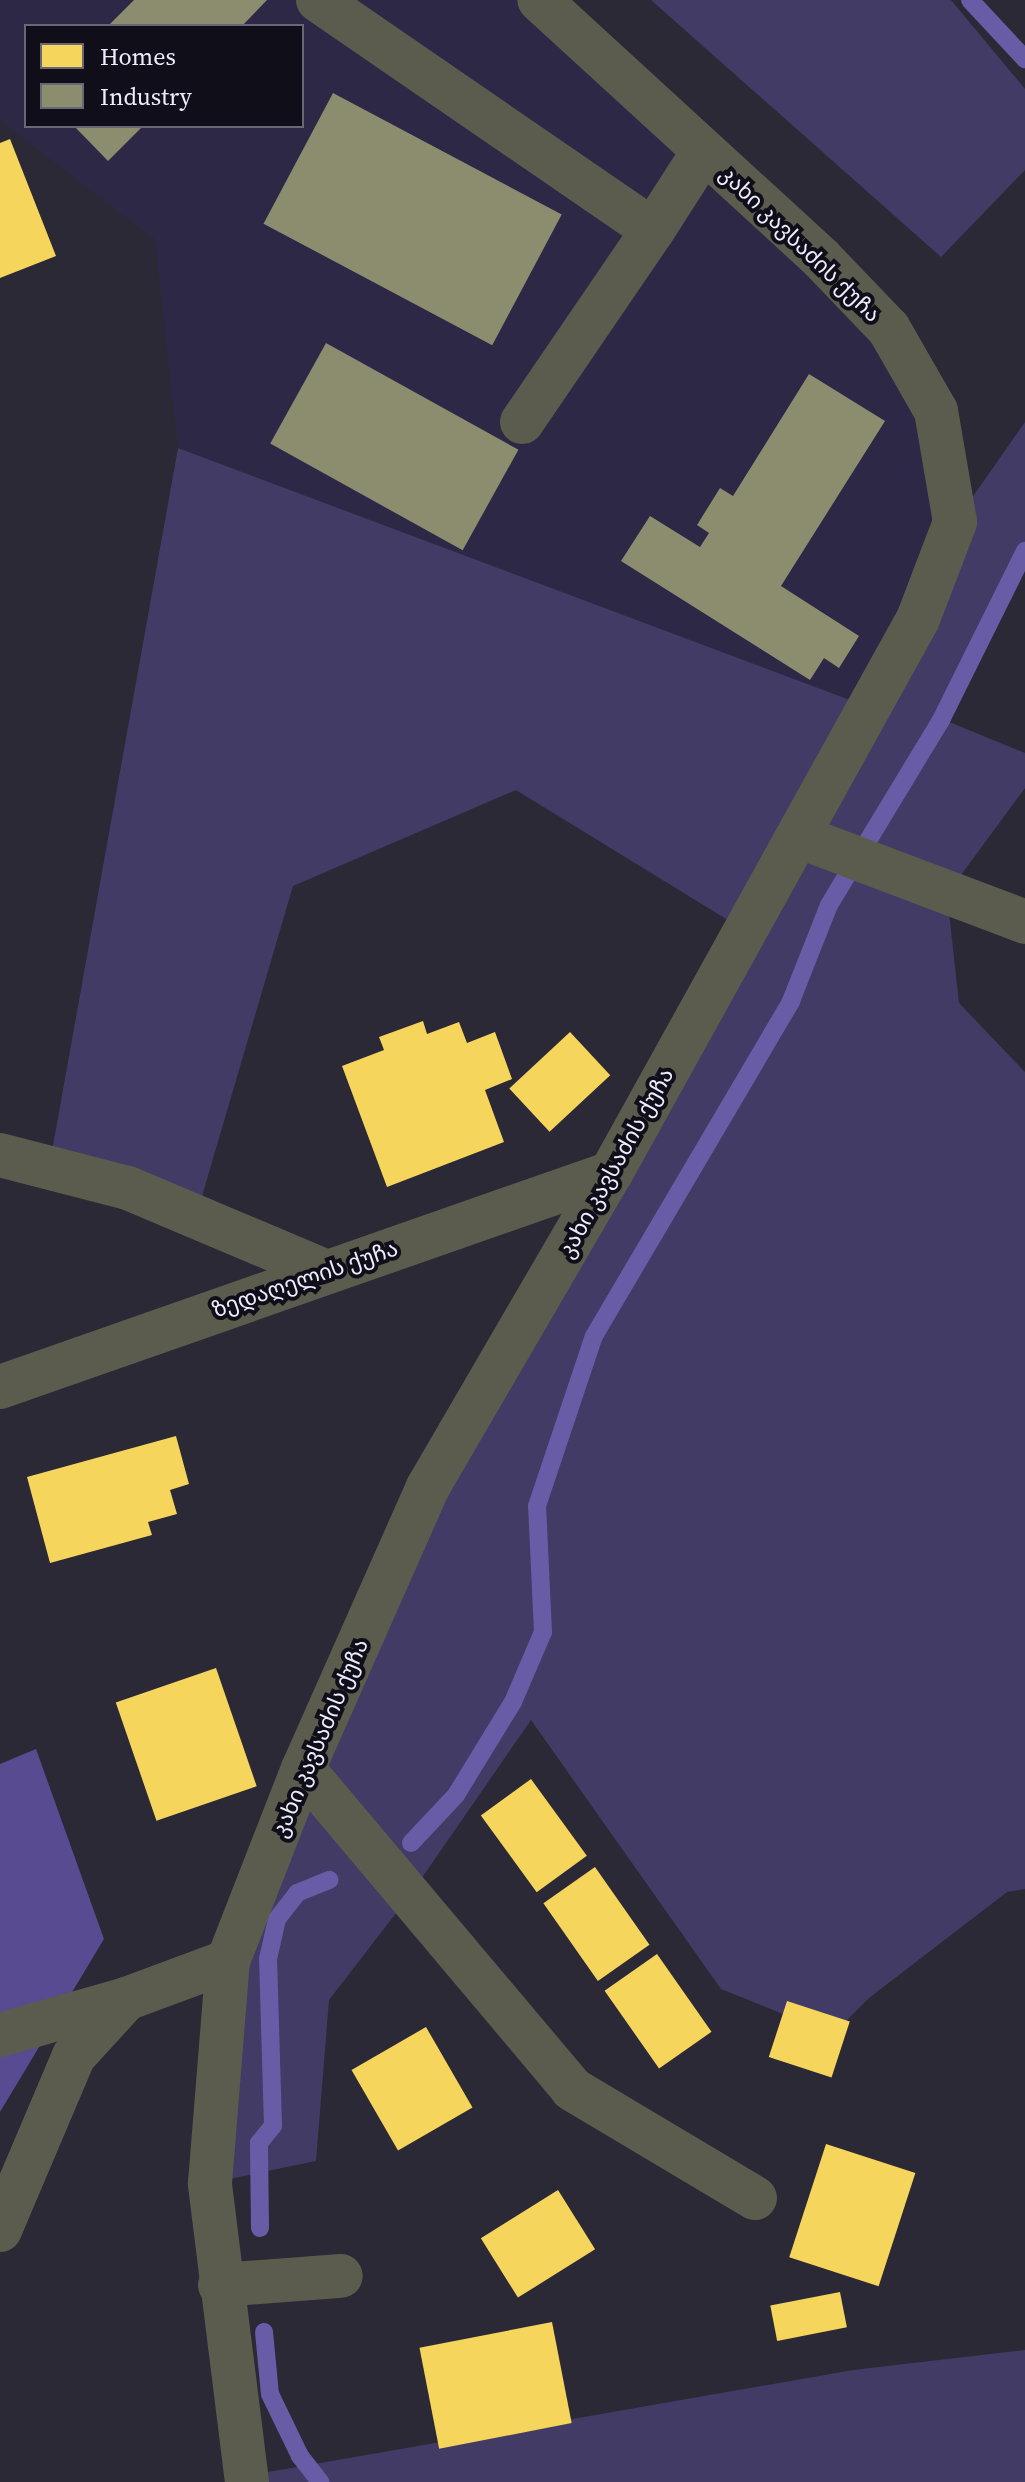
<!DOCTYPE html>
<meta charset="utf-8">
<style>
body{margin:0}
#map{position:relative;width:1025px;height:2482px;overflow:hidden;background:#2b2936;font-family:"Source Serif 4","Noto Sans Georgian",serif}
div>[style]{position:absolute}
[style*='--x']{left:calc(var(--x)*1px);top:calc(var(--y)*1px);width:calc(var(--w)*1px);rotate:calc(var(--a)*1deg)}
.built>*{inset:0;background:#2d2846}
.green>*{inset:0;background:#413b65}
.forest>*{inset:0;background:#584b91}
.homes>*{inset:0;background:#f6d55c;transform-origin:0 0}
.industry>*{inset:0;background:#8c8c6e;transform-origin:0 0}
.stream>*{height:18px;margin:-9px;padding:0 9px;transform-origin:9px;border-radius:9px;background:#695ca6}
.minor>*{height:44px;margin:-22px;padding:0 22px;transform-origin:22px;border-radius:22px;background:#5c5c4e}
span{translate:-50% -50%;white-space:nowrap;text-align:center;line-height:1.15;-webkit-text-stroke:8px #100e19;paint-order:stroke}
.street-label{font-size:22px;color:#eeedfe}
.legend{position:absolute;left:24px;top:24px;width:280px;height:104px;box-sizing:border-box;background:#100e19;border:2px solid #696775;margin:0;padding:10px 14px;list-style:none;font-size:24px;color:#eeedfe}
.legend li{display:flex;align-items:center;gap:16px;height:40px}
.legend b{width:40px;border:2px solid #696775}
</style>
<div id="map">
<div class="built">
<i style="clip-path:polygon(evenodd,0 0,538px 0,703px 152px,936px 411px,955px 522px,866px 706px,178px 448px,155px 240px,0 120px,0 0,26px 26px,302px 26px,302px 126px,26px 126px,26px 26px)"></i>
</div>
<div class="green">
<i style="clip-path:polygon(651px 0,951px 0,1025px 89px,1025px 170px,941px 257px)"></i>
<i style="clip-path:polygon(1025px 422px,1025px 551px,942px 719px,1025px 753px,1025px 788px,947px 894px,959px 1003px,1025px 1072px,1025px 1889px,1007px 1892px,869px 1998px,833px 2034px,721px 1989px,531px 1720px,410px 1895px,329px 2000px,316px 2161px,210px 2183px,217px 2079px,303px 1769px,744px 930px,516px 790px,293px 886px,195px 1220px,49px 1168px,178px 448px,866px 706px,955px 522px)"></i>
<i style="clip-path:polygon(1025px 2350px,1025px 2482px,247px 2482px,246px 2476px,853px 2370px)"></i>
</div>
<div class="forest">
<i style="clip-path:polygon(36px 1749px,104px 1939px,0 2112px,0 1764px)"></i>
</div>
<div class="homes">
<i style="clip-path:polygon(10px 139px,56px 256px,0 278px,0 143px)"></i>
<i style="clip-path:polygon(423px 1021px,427px 1034px,459px 1022px,467px 1043px,495px 1032px,512px 1079px,485px 1090px,504px 1142px,387px 1187px,342px 1066px,384px 1050px,379px 1037px)"></i>
<i style="left:570px;top:1032px;width:59px;height:83px;rotate:47deg"></i>
<i style="clip-path:polygon(176px 1436px,189px 1484px,170px 1490px,177px 1514px,148px 1522px,152px 1535px,50px 1563px,27px 1477px)"></i>
<i style="left:216px;top:1668px;width:125px;height:106px;rotate:71deg"></i>
<i style="left:531px;top:1779px;width:95px;height:62px;rotate:54deg"></i>
<i style="left:595px;top:1867px;width:95px;height:63px;rotate:55deg"></i>
<i style="left:657px;top:1954px;width:95px;height:64px;rotate:55deg"></i>
<i style="left:787px;top:2001px;width:66px;height:59px;rotate:18deg"></i>
<i style="left:426px;top:2027px;width:93px;height:86px;rotate:60deg"></i>
<i style="left:826px;top:2144px;width:94px;height:119px;rotate:18deg"></i>
<i style="left:558px;top:2190px;width:70px;height:91px;rotate:58deg"></i>
<i style="left:840px;top:2292px;width:36px;height:71px;rotate:79deg"></i>
<i style="left:552px;top:2322px;width:103px;height:135px;rotate:79deg"></i>
</div>
<div class="industry">
<i style="clip-path:polygon(134px 0,267px 0,242px 26px,108px 26px)"></i>
<i style="left:333px;top:93px;width:259px;height:148px;rotate:28deg"></i>
<i style="clip-path:polygon(74px 126px,143px 126px,108px 161px)"></i>
<i style="left:326px;top:343px;width:220px;height:115px;rotate:29deg"></i>
<i style="clip-path:polygon(809px 374px,885px 421px,781px 586px,859px 636px,839px 668px,824px 658px,810px 680px,621px 561px,650px 516px,700px 547px,709px 533px,697px 525px,720px 488px,733px 496px)"></i>
</div>
<div class="stream">
<i style="--x:970;--y:0;--w:81;--a:47"></i>
<i style="--x:411;--y:1843;--w:66;--a:-46.8"></i>
<i style="--x:456;--y:1795;--w:109;--a:-58.5"></i>
<i style="--x:513;--y:1702;--w:76;--a:-66.8"></i>
<i style="--x:543;--y:1632;--w:126;--a:-92.7"></i>
<i style="--x:537;--y:1506;--w:179;--a:-71.5"></i>
<i style="--x:594;--y:1336;--w:389;--a:-59.5"></i>
<i style="--x:791;--y:1001;--w:103;--a:-68.4"></i>
<i style="--x:829;--y:905;--w:216;--a:-58.8"></i>
<i style="--x:941;--y:720;--w:189;--a:-63.6"></i>
<i style="--x:260;--y:2228;--w:85;--a:-90.7"></i>
<i style="--x:259;--y:2143;--w:22;--a:-51"></i>
<i style="--x:273;--y:2126;--w:167;--a:-91.7"></i>
<i style="--x:268;--y:1959;--w:41;--a:-77.3"></i>
<i style="--x:277;--y:1919;--w:33;--a:-52"></i>
<i style="--x:297;--y:1893;--w:35;--a:-22"></i>
<i style="--x:264;--y:2332;--w:62;--a:84.5"></i>
<i style="--x:270;--y:2394;--w:69;--a:64.2"></i>
<i style="--x:300;--y:2456;--w:33;--a:52"></i>
</div>
<div class="minor">
<i style="--x:318;--y:0;--w:406;--a:34.5"></i>
<i style="--x:653;--y:230;--w:93;--a:-57.3"></i>
<i style="--x:522;--y:422;--w:232;--a:-55.7"></i>
<i style="--x:798;--y:836;--w:243;--a:20.7"></i>
<i style="--x:0;--y:1155;--w:132;--a:14.5"></i>
<i style="--x:128;--y:1188;--w:216;--a:22.9"></i>
<i style="--x:0;--y:1387;--w:647;--a:-19.3"></i>
<i style="--x:303;--y:1769;--w:418;--a:49.9"></i>
<i style="--x:572;--y:2089;--w:213;--a:30.8"></i>
<i style="--x:0;--y:2035;--w:131;--a:-15.9"></i>
<i style="--x:0;--y:2230;--w:189;--a:-67"></i>
<i style="--x:74;--y:2056;--w:77;--a:-47.6"></i>
<i style="--x:126;--y:1999;--w:109;--a:-20.4"></i>
<i style="--x:220;--y:2285;--w:121;--a:-4.3"></i>
<i style="--x:247;--y:2482;--w:301;--a:-97.1"></i>
<i style="--x:210;--y:2183;--w:223;--a:-85.4"></i>
<i style="--x:228;--y:1961;--w:206;--a:-68.7"></i>
<i style="--x:303;--y:1769;--w:308;--a:-66.1"></i>
<i style="--x:428;--y:1487;--w:363;--a:-59.8"></i>
<i style="--x:611;--y:1173;--w:633;--a:-61.01"></i>
<i style="--x:918;--y:619;--w:104;--a:-69.1"></i>
<i style="--x:955;--y:522;--w:113;--a:-99.7"></i>
<i style="--x:936;--y:411;--w:95;--a:-119.8"></i>
<i style="--x:889;--y:329;--w:98;--a:-133.8"></i>
<i style="--x:821;--y:258;--w:382;--a:-137.5"></i>
</div>
<div class="street-label">
<span style="left:800px;top:244px;rotate:44deg">კახი კავსაძის ქუჩა</span>
<span style="left:616px;top:1163px;rotate:-61deg">კახი კავსაძის ქუჩა</span>
<span style="left:305px;top:1279px;rotate:-19deg">ზედაღელის ქუჩა</span>
<span style="left:320px;top:1738px;rotate:-67deg">კახი კავსაძის ქუჩა</span>
</div>
<ul class="legend">
<li><b style="height:22px;background:#f6d55c"></b>Homes</li>
<li><b style="height:22px;background:#8c8c6e"></b>Industry</li>
</ul>
</div>
